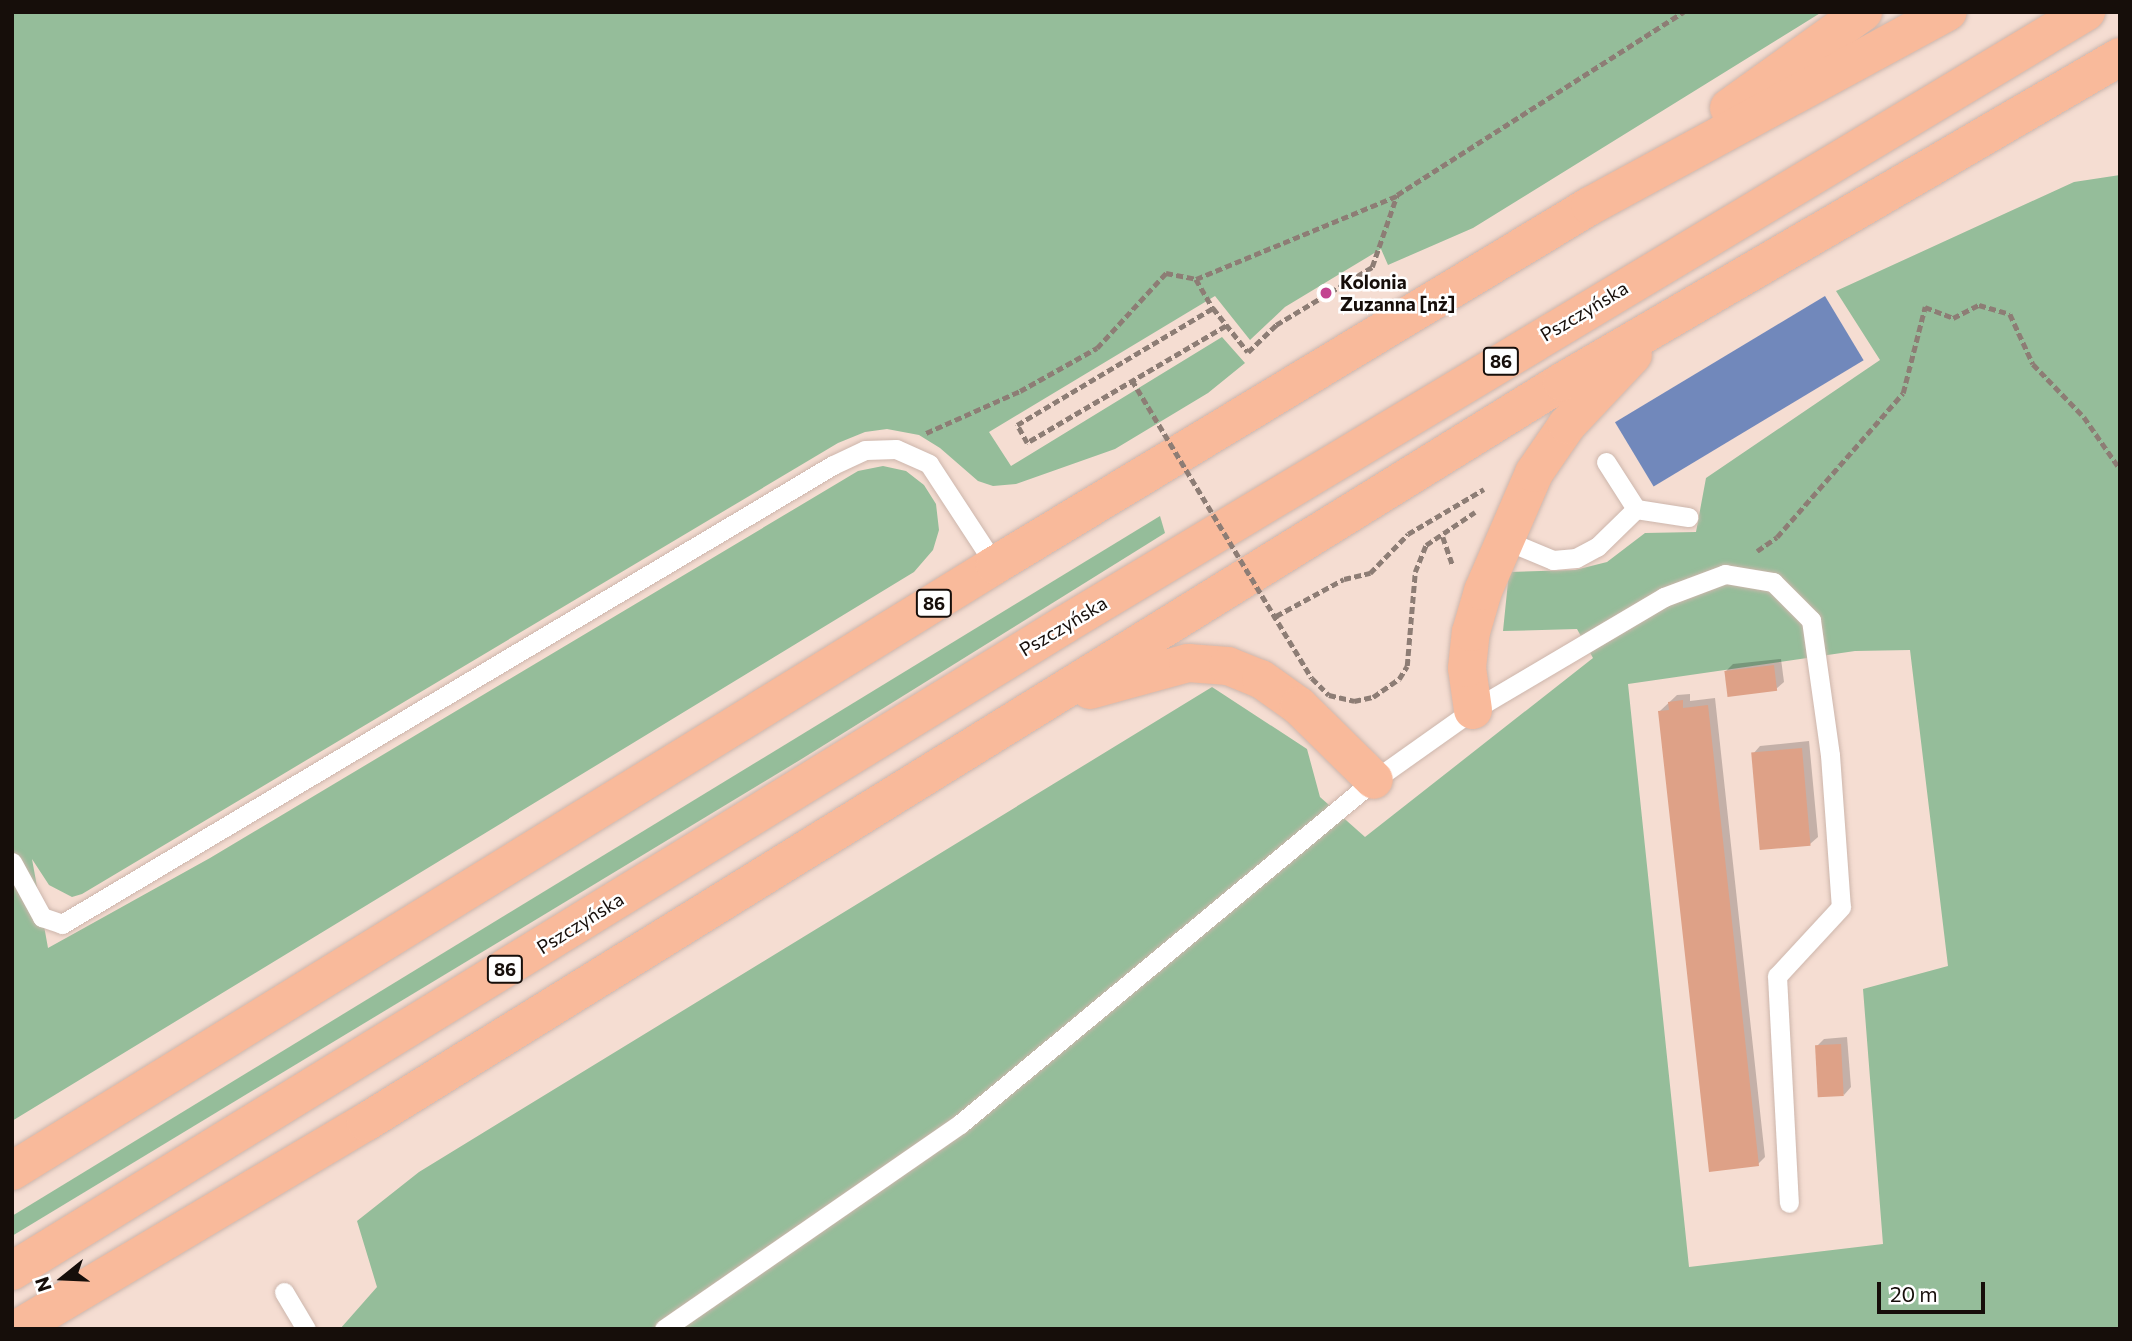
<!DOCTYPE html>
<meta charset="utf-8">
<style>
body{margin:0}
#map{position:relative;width:2132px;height:1341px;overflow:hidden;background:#f5ddd2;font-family:Commissioner,sans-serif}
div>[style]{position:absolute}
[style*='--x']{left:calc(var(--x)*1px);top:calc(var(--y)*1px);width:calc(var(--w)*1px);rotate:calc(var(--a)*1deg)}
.green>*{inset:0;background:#95bd9a}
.water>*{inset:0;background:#7188bb;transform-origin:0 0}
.shadow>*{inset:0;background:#0003}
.building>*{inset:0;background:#dea187;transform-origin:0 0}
.path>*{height:4.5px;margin-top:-2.25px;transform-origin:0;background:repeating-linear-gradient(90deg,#8d7d75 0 7px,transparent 0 10.5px)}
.roads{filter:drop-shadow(0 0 2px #cdb6ac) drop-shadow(0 0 2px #cdb6ac)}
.service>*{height:19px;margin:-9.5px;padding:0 9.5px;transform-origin:9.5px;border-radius:9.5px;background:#fff}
.primary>*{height:38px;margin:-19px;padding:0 19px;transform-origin:19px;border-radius:19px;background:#f9ba9b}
.path-bridge>*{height:4.5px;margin-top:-2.25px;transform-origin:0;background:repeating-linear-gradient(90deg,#8d7d75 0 7px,transparent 0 10.5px)}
.dots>*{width:19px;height:19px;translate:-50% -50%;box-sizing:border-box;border:4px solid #fff;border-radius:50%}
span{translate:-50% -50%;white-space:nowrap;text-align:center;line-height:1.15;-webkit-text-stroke:5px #fff;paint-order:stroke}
.shield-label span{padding:2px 5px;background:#fff;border:2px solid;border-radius:5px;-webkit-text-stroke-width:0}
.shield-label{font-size:18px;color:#160e0a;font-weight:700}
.poi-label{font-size:19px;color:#160e0a;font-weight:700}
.left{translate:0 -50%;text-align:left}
.street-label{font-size:19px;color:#160e0a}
.frame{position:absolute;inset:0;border:14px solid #160e0a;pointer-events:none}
.north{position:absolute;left:28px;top:1243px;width:70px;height:70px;-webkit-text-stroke:5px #fff;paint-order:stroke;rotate:252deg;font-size:19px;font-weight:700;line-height:28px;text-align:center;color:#160e0a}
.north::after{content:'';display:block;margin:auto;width:24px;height:32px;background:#160e0a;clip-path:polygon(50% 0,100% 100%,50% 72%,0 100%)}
.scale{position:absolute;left:1877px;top:1282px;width:108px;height:32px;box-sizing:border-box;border:4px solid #160e0a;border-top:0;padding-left:9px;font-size:21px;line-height:24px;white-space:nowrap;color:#160e0a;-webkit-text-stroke:5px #fff;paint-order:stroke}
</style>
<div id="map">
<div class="green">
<i style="clip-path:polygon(12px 12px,1822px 12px,1473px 228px,1388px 265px,1381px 249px,1285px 307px,1250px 340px,1215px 296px,989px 432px,1011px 466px,1222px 337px,1245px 363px,1208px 393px,1115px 449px,1016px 484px,993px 486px,978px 481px,940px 448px,919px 435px,887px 429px,865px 432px,838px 443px,82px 894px,72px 897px,49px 885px,32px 859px,48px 948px,210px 858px,858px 471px,883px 466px,906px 471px,924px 485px,936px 504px,939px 530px,933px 550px,914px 572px,12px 1121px)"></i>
<i style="clip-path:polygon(evenodd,2120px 175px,2120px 1329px,340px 1329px,377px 1287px,357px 1221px,419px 1172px,1212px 687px,1307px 749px,1320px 797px,1365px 837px,1593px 658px,1577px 629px,1503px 631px,1509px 572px,1575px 570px,1607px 562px,1645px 533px,1696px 532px,1706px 478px,1880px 360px,1836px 291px,2074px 182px,2120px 175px,1910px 650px,1948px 966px,1863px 989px,1883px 1244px,1689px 1267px,1628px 684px,1855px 651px,1910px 650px)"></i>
<i style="clip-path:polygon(1160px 516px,1165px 533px,800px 760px,12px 1236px,12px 1216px)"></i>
</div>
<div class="water">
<i style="left:1825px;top:296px;width:75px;height:245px;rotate:59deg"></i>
</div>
<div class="shadow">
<i style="clip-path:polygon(1781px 659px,1784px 682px,1776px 689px,1726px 671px,1733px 664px)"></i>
<i style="clip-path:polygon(1690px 694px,1690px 701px,1715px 698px,1765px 1157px,1758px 1164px,1660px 711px,1677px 695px)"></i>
<i style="clip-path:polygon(1809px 741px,1818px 837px,1810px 844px,1753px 754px,1760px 746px)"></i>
<i style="clip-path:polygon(1847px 1037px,1851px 1087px,1844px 1095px,1817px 1046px,1824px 1039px)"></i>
</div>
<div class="building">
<i style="left:1774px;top:665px;width:26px;height:50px;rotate:83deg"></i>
<i style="clip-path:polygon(1683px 700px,1683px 708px,1708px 705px,1759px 1166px,1709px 1172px,1658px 711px,1669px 710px,1668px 702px)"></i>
<i style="left:1802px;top:748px;width:98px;height:51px;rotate:85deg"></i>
<i style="left:1841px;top:1044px;width:52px;height:26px;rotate:87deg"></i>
</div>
<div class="path">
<i style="--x:1196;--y:279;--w:217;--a:-22.5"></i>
<i style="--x:1226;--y:326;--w:231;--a:149.5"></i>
<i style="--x:1027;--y:443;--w:21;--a:-119"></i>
<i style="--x:1017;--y:425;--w:228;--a:-30.8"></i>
<i style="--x:1213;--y:308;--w:56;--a:51.5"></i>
<i style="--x:1248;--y:352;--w:39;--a:-44"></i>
<i style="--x:1276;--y:325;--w:112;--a:-31.1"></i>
<i style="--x:1372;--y:267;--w:76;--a:-70.9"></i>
<i style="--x:1397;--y:195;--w:340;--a:-32.6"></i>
<i style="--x:926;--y:433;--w:103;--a:-24.1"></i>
<i style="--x:1020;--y:391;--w:88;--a:-29.2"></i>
<i style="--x:1097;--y:348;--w:102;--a:-47.4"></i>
<i style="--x:1166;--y:273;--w:31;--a:11"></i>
<i style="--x:1196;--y:279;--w:34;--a:60"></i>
<i style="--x:1443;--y:537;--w:31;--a:71"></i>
<i style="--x:1757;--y:551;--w:24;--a:-35"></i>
<i style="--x:1777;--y:537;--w:191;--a:-48.8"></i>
<i style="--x:1903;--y:393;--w:89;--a:-75.7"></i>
<i style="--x:1925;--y:307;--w:30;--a:21"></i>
<i style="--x:1953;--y:318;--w:29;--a:-27"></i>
<i style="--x:1979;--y:305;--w:32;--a:16"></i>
<i style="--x:2010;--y:314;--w:55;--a:65.3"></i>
<i style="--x:2033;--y:364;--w:74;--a:46.1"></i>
<i style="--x:2084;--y:417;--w:63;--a:55.3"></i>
<i style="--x:1415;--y:572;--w:29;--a:-68"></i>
<i style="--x:1426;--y:545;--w:59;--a:-34"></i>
<i style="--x:1276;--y:616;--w:77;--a:-28.6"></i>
<i style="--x:1344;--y:579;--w:27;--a:-13"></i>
<i style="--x:1370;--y:573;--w:54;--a:-45.7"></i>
<i style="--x:1408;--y:534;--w:88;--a:-30.6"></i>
</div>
<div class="roads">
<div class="service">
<i style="--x:1606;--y:462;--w:56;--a:57.4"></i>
<i style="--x:1636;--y:509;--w:53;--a:8.7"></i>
<i style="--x:1505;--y:540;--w:52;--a:22.6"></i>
<i style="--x:1553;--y:560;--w:23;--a:-5"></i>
<i style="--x:1576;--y:558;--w:24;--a:-28"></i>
<i style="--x:1597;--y:547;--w:54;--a:-44.3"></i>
<i style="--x:12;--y:862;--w:63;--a:61.4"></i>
<i style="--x:42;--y:917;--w:21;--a:19"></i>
<i style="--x:62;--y:924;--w:897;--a:-30.77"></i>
<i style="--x:833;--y:465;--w:35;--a:-25"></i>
<i style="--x:865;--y:450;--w:31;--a:-2"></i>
<i style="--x:896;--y:449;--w:36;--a:24"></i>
<i style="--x:929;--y:464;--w:121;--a:56.8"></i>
<i style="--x:284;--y:1292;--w:43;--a:59.3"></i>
<i style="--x:664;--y:1329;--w:360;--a:-34.7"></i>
<i style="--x:960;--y:1124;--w:538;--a:-39.72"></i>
<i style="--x:1374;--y:780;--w:121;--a:-35.3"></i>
<i style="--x:1473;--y:710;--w:222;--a:-30.6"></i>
<i style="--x:1664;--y:597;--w:65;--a:-20.7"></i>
<i style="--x:1725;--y:574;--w:49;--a:9.5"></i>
<i style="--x:1773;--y:582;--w:54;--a:45"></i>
<i style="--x:1811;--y:620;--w:136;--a:82"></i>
<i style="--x:1830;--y:755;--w:152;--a:85.9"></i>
<i style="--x:1841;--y:907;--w:94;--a:132.8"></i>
<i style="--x:1777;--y:976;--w:227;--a:87"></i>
</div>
<div class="primary">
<i style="--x:1729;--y:108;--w:165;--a:-35.6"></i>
<i style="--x:1090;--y:690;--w:102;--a:-15.4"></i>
<i style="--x:1188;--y:663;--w:40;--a:4.3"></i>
<i style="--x:1228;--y:666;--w:35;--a:22"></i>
<i style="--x:1261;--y:679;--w:47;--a:35.4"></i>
<i style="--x:1299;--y:706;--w:105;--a:44.6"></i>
<i style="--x:1473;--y:710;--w:42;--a:-98.1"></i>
<i style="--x:1467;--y:668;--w:36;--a:-84"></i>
<i style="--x:1471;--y:632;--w:43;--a:-73.7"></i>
<i style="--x:1483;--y:591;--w:129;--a:-66.6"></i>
<i style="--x:1534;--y:473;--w:58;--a:-55.5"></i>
<i style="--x:1567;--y:425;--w:96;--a:-46.7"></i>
<i style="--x:12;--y:1171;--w:1155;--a:-31.65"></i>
<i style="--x:995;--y:565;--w:695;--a:-31.11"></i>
<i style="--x:1590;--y:206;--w:407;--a:-28.5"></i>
<i style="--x:12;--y:1271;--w:1235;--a:-31.55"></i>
<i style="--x:1064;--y:625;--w:1192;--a:-30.96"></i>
<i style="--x:17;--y:1329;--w:406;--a:-30.7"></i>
<i style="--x:366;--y:1122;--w:1406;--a:-31.75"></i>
<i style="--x:1562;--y:382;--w:646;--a:-30.22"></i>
</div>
</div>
<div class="path-bridge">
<i style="--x:1132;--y:380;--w:348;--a:58.9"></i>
<i style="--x:1312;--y:678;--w:24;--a:45"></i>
<i style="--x:1329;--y:695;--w:26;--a:13"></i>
<i style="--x:1354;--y:701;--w:19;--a:-12"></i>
<i style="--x:1373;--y:697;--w:32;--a:-35"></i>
<i style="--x:1399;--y:679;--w:15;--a:-58"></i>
<i style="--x:1407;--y:666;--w:94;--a:-85.1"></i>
</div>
<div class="dots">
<i style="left:1326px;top:293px;background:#c34490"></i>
</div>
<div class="shield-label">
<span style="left:1501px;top:361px">86</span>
<span style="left:934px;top:603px">86</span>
<span style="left:505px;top:969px">86</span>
</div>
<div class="poi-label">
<span class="left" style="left:1340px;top:293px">Kolonia<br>Zuzanna [nż]</span>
</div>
<div class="street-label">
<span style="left:1584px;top:311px;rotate:-31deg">Pszczyńska</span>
<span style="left:1063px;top:626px;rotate:-31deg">Pszczyńska</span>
<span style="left:580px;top:923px;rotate:-32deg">Pszczyńska</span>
</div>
<div class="frame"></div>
<div class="north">N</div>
<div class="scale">20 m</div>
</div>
